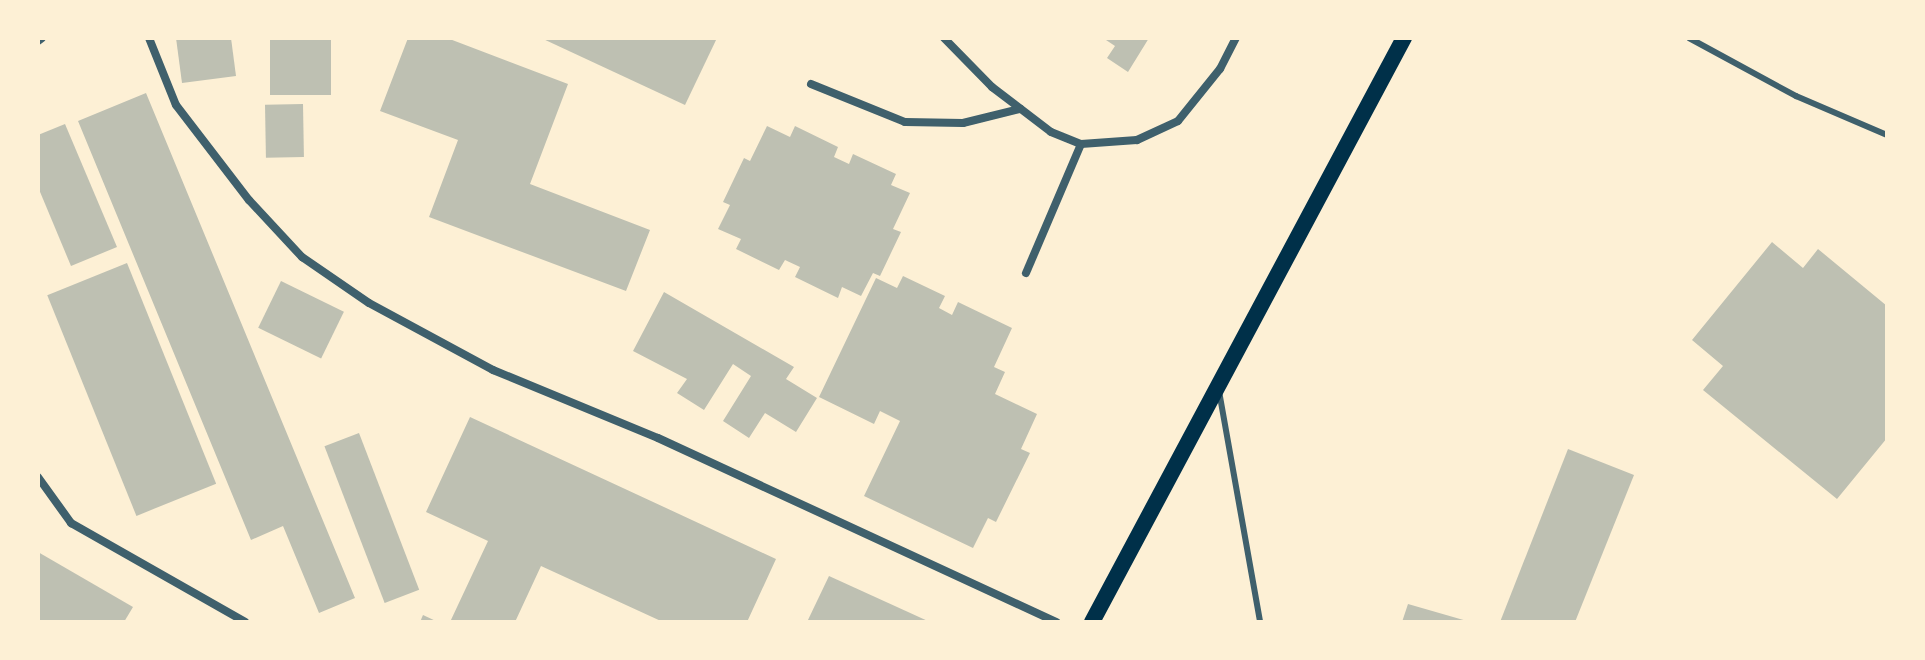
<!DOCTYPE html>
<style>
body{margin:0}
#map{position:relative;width:1925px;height:660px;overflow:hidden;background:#fdf0d5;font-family:Karla,sans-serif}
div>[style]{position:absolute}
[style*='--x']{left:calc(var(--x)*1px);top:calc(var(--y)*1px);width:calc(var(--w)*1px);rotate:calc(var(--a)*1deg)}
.building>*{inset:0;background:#bec0b2;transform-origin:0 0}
.service>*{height:6px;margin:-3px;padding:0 3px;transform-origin:3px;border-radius:3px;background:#3f606c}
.minor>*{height:8px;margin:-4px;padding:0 4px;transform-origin:4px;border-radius:4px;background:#3f606c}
.secondary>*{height:16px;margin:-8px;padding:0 8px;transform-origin:8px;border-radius:8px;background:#003049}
span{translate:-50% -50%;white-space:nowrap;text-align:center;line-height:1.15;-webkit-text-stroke:8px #fdf0d5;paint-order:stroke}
.frame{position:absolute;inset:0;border:40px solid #fdf0d5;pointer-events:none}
</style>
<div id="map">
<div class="building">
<i style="clip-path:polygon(176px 38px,231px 38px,236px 76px,182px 83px)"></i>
<i style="left:270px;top:38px;width:61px;height:57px"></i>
<i style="clip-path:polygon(408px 38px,447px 38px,568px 84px,530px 184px,650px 230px,626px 291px,429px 217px,458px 140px,380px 111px)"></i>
<i style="clip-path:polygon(541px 38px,717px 38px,685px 105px)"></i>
<i style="clip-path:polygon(1103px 38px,1149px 38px,1128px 72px,1107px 58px,1115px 46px)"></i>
<i style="clip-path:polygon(146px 93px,355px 598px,319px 613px,283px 526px,251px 540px,78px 121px)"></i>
<i style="left:303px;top:104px;width:53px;height:38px;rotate:89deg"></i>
<i style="clip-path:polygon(65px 124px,117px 247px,71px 266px,38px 187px,38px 135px)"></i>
<i style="clip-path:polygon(767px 126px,790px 137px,795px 126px,838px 147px,834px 157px,849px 164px,853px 154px,896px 174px,891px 185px,910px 193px,893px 229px,901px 232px,880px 276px,873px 273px,861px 296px,842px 287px,838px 298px,795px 277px,800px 267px,785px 260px,779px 270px,736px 249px,741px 239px,718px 229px,730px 205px,723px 202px,744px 158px,750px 161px)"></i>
<i style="clip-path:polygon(1772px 242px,1803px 268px,1818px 249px,1887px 306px,1887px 438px,1837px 499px,1703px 390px,1723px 366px,1692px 340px)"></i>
<i style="left:127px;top:263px;width:238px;height:86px;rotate:68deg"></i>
<i style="clip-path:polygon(903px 276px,945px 296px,939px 308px,952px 315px,958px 302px,1012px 328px,994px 367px,1005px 372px,995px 394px,1037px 414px,1021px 449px,1030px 453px,996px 522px,988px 518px,973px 548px,864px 496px,900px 421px,880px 411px,874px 424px,819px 397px,876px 278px,897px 288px)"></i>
<i style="left:281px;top:281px;width:70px;height:52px;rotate:26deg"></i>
<i style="clip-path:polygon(664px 292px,794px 367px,786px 379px,817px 398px,796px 432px,765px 413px,749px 438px,723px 421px,751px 376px,733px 364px,704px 410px,677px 393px,687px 379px,633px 351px)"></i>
<i style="clip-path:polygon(470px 417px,776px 559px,747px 622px,663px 622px,541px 566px,515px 622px,450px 622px,488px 541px,426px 512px)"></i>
<i style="left:359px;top:433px;width:168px;height:37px;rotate:69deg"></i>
<i style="clip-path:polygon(1568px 449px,1634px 475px,1575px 622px,1500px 622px)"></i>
<i style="clip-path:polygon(38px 552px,133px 607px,124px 622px,38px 622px)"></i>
<i style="clip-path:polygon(829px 576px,930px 622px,807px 622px)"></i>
<i style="clip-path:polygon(1408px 604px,1467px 621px,1467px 622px,1402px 622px)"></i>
<i style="clip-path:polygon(423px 615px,438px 622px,420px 622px)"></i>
</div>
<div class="service">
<i style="--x:1689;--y:38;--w:122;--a:28.5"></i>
<i style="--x:1796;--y:96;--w:99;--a:23.2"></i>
<i style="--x:1219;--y:391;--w:235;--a:79.9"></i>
</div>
<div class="minor">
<i style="--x:149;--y:38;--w:72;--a:68.1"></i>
<i style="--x:176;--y:105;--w:120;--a:52.5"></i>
<i style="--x:249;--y:200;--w:78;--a:47.1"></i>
<i style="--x:302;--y:257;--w:81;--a:34.5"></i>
<i style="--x:369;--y:303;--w:141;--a:28.4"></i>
<i style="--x:493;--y:370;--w:178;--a:22.4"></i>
<i style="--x:658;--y:438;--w:439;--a:24.8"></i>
<i style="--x:944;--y:38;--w:69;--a:45.6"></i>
<i style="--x:992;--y:87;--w:74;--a:37.3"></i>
<i style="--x:1051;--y:132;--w:32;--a:22"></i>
<i style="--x:1081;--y:144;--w:56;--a:-4.1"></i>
<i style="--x:1137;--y:140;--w:45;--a:-24.9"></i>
<i style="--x:1178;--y:121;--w:67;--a:-51.1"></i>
<i style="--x:1220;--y:69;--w:35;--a:-63"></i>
<i style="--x:38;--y:41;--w:5;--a:-37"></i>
<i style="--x:811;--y:84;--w:101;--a:22"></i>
<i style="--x:905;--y:122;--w:58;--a:1"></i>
<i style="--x:963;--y:123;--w:59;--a:-13.8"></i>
<i style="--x:1026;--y:273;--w:140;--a:-66.9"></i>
<i style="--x:38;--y:477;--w:57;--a:54.3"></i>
<i style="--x:71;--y:523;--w:200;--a:29.6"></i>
</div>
<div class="secondary">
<i style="--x:1092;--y:622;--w:662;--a:-61.89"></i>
</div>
<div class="frame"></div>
</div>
